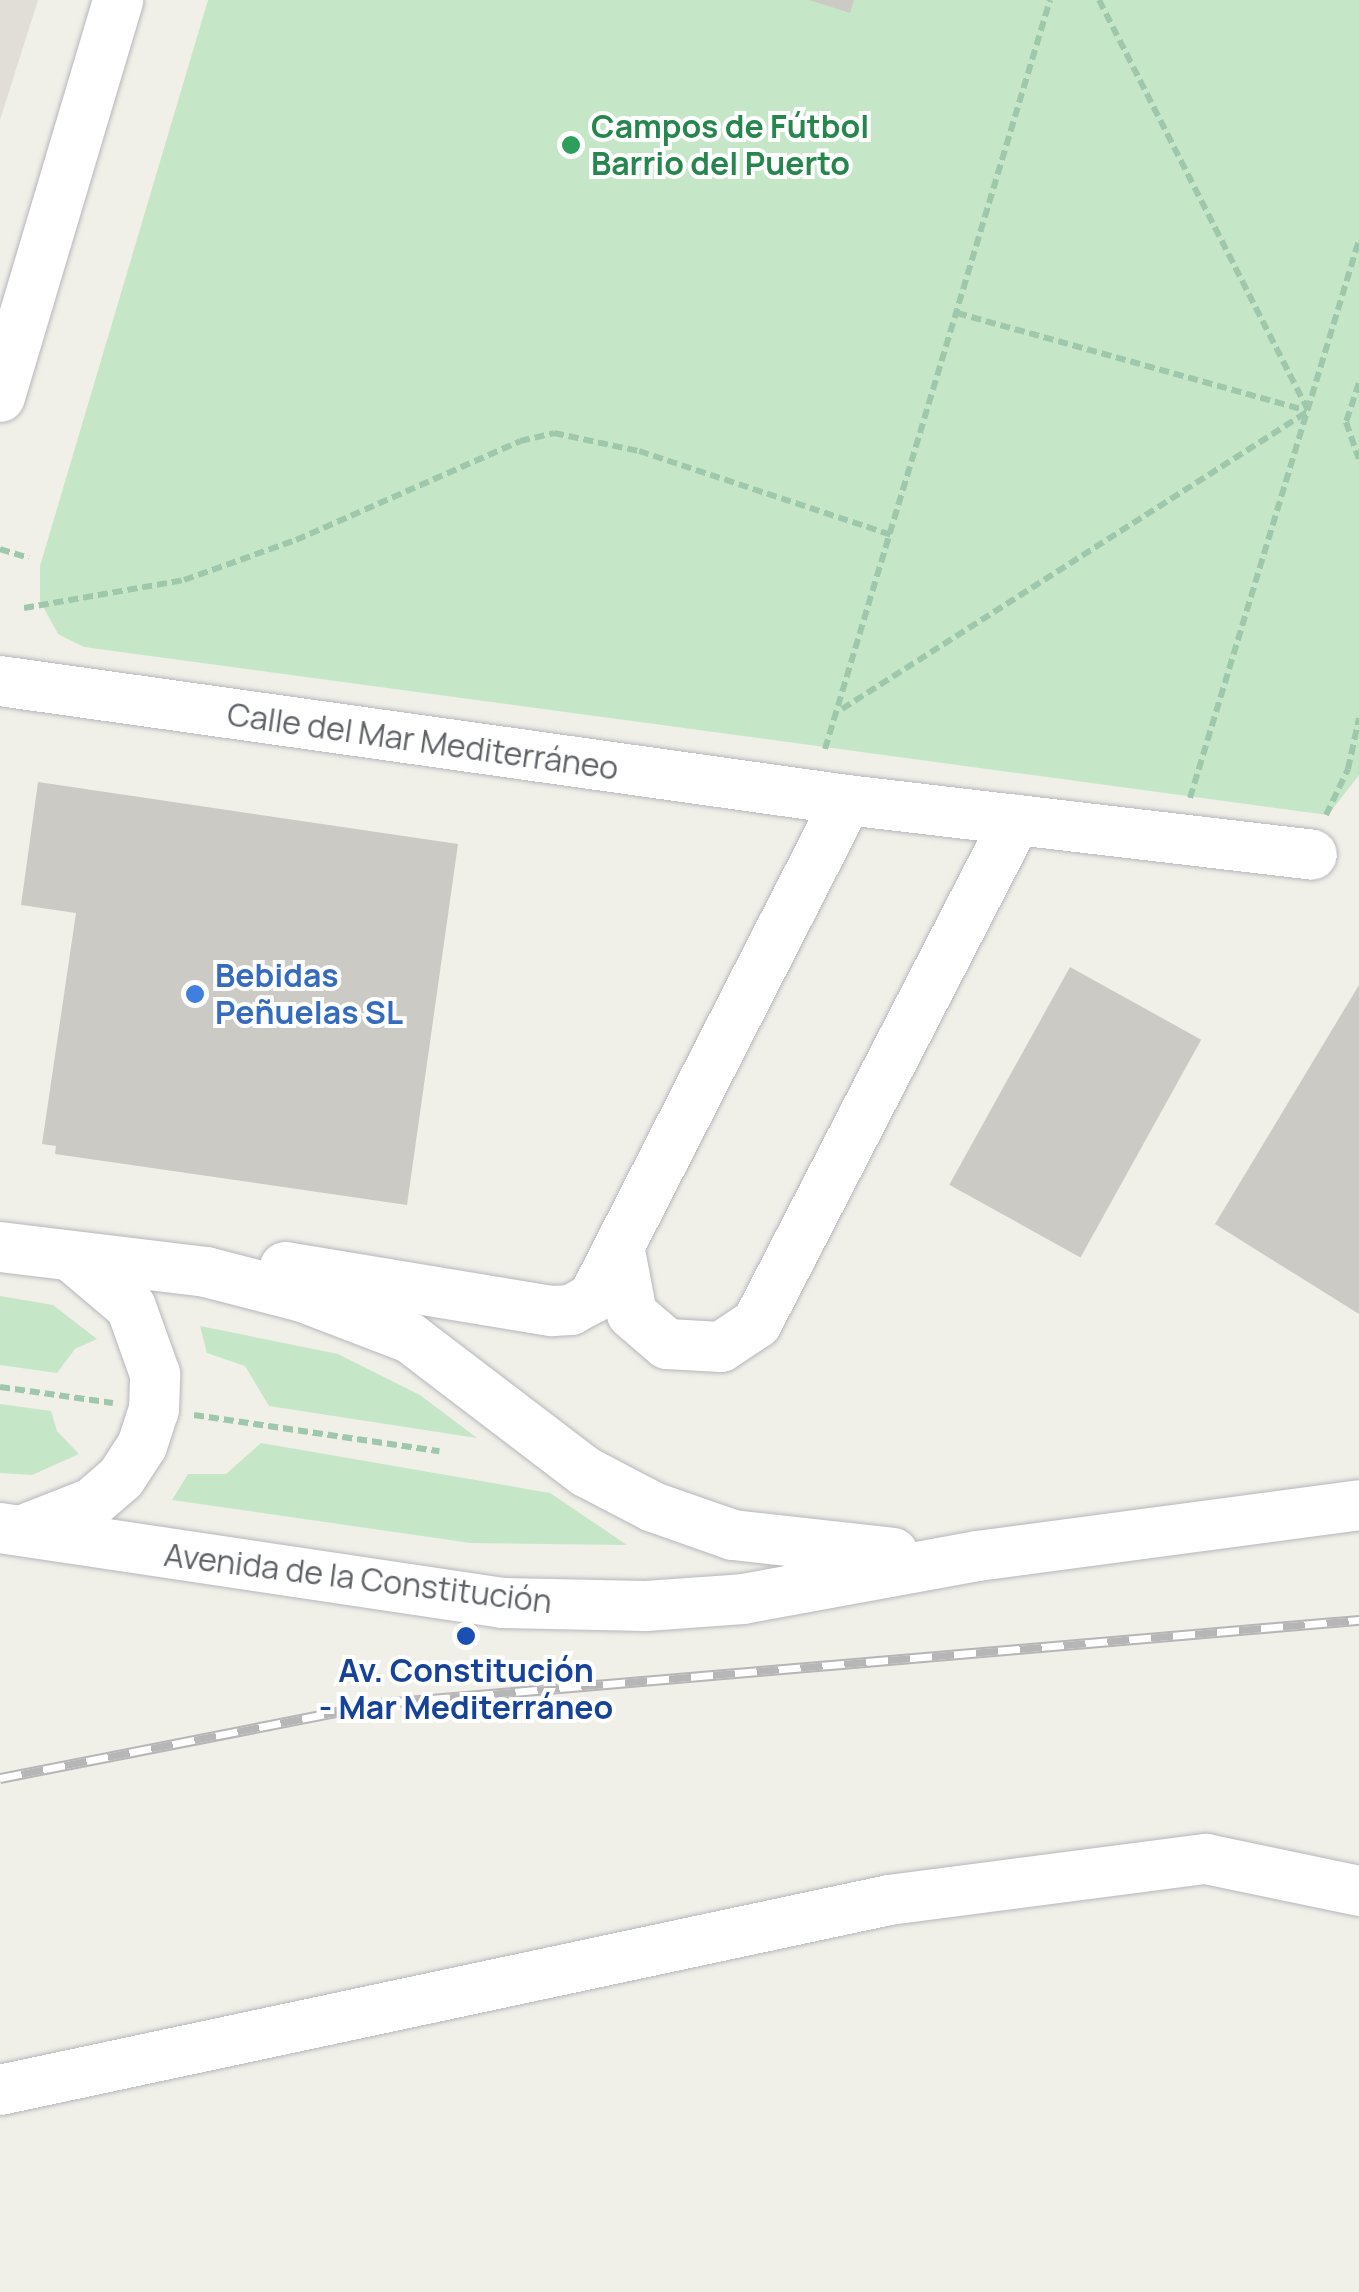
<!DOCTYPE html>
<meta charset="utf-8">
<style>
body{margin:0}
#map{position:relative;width:1359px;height:2292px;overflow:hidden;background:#f0efe8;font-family:Manrope,sans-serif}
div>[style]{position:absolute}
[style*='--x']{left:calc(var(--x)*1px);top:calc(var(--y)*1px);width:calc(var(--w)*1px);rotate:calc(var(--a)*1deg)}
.education>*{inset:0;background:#e0ded6}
.green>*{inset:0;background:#c5e7c7}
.building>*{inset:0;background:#cccac4;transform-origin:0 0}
.path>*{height:6px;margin-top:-3px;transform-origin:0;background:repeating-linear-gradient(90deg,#9fc7ac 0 10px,transparent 0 15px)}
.roads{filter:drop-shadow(0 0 2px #b5b7bb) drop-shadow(0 0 2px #b5b7bb)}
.minor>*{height:50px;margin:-25px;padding:0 25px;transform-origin:25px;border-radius:25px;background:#fff}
.rail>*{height:11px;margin-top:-5.5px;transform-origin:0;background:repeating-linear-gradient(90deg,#fff 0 22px,#b6b6b7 0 44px);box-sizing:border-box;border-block:2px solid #b6b6b7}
.dots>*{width:28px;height:28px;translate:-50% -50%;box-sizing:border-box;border:5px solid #fff;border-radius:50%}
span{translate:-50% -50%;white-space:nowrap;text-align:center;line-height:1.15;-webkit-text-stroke:8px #fff;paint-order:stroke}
.leisure-label{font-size:32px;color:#27864d;font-weight:700}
.left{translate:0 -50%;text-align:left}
.street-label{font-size:32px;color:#5f6267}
.shop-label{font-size:32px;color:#366cbe;font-weight:700}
.transit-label{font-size:32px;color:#164399;font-weight:700}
</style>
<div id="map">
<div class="education">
<i style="clip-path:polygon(0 0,38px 0,0 120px)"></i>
</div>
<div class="green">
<i style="clip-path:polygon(208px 0,1359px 0,1359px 775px,1328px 815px,84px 647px,58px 634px,40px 601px,40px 566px)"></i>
<i style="clip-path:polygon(0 1296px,53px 1305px,97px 1339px,75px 1349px,57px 1373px,0 1365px)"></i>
<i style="clip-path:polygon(200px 1326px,338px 1354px,420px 1395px,477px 1438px,269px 1406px,245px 1366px,207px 1353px)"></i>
<i style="clip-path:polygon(0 1404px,51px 1411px,57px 1431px,79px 1454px,32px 1475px,0 1473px)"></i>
<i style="clip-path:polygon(261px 1443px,550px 1493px,627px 1545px,471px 1543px,172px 1500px,188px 1474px,226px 1474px)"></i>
</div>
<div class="building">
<i style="clip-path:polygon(809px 0,854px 0,850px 13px)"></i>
<i style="clip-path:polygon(38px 782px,458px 844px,407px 1205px,55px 1154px,56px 1146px,42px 1144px,76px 913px,21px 905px)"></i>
<i style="left:1070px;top:967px;width:150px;height:249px;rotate:29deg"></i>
<i style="clip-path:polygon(1359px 985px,1359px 1314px,1215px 1224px)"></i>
</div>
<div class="path">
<i style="--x:1099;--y:0;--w:460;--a:63"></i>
<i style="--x:957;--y:313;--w:363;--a:15.6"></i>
<i style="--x:1359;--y:383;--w:41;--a:108.4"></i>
<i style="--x:1346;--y:422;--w:39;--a:71"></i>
<i style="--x:0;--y:549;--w:30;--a:17"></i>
<i style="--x:24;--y:608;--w:162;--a:-9.9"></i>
<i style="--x:184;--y:580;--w:119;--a:-19.7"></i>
<i style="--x:296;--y:540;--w:245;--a:-23.8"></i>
<i style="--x:520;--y:441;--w:35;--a:-13"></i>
<i style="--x:554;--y:433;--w:87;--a:12"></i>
<i style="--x:639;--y:451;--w:267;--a:18.4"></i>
<i style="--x:842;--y:709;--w:552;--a:-32.57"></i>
<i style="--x:825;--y:749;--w:782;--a:-73.28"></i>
<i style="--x:1190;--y:798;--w:583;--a:-73.15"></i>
<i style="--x:1326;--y:815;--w:51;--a:-64.4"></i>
<i style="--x:1348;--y:769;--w:52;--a:-77.8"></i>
<i style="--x:0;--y:1387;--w:114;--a:8.1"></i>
<i style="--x:194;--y:1415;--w:248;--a:8.4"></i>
</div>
<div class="roads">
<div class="minor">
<i style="--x:0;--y:397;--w:414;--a:-73.4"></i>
<i style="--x:0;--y:681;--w:855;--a:8"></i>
<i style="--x:847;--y:800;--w:468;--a:6.7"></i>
<i style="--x:0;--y:1247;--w:208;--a:6.9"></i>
<i style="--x:206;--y:1272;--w:100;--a:14.5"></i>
<i style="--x:303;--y:1297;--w:115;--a:21"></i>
<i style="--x:410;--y:1338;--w:221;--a:37.3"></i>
<i style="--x:586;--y:1472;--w:76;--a:27.6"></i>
<i style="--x:653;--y:1507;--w:85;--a:19.3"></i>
<i style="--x:733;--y:1535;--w:161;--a:6.4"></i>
<i style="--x:620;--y:1251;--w:64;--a:79.2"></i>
<i style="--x:632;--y:1314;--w:46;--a:40.6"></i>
<i style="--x:667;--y:1344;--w:54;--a:3.2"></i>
<i style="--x:721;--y:1347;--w:43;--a:-33.7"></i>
<i style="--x:757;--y:1323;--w:566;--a:-62.76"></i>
<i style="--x:285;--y:1267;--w:271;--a:9.4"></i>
<i style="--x:552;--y:1311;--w:19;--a:-3"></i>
<i style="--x:571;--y:1310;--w:25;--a:-29"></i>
<i style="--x:593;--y:1298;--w:559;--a:-62.98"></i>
<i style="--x:0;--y:1528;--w:509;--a:8.48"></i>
<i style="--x:503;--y:1603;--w:143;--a:1.2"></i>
<i style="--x:646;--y:1606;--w:97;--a:-4.1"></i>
<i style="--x:743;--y:1599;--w:239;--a:-10.4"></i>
<i style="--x:978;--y:1556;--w:384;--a:-7.6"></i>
<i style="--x:23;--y:1530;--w:74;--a:-21.4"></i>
<i style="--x:92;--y:1503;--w:38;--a:-41"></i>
<i style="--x:121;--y:1478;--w:38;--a:-57"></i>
<i style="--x:142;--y:1446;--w:38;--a:-72"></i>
<i style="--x:154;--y:1410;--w:36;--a:-88"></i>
<i style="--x:155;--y:1374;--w:71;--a:-109.7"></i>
<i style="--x:131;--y:1307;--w:77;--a:-139.7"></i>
<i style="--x:0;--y:2090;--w:909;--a:-12.06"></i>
<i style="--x:889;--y:1900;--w:320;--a:-7.4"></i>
<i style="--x:1206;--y:1859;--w:156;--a:11.8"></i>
</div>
</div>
<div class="rail">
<i style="--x:0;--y:1778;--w:391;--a:-11.1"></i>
<i style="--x:384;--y:1703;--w:979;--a:-4.87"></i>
</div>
<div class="dots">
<i style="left:571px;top:145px;background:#2e9e5b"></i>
<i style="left:195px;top:994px;background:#3f7fe0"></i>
<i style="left:466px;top:1636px;background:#1a4fb4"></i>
</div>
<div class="leisure-label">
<span class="left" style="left:591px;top:145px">Campos de Fútbol<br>Barrio del Puerto</span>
</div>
<div class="street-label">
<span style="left:423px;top:741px;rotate:8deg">Calle del Mar Mediterráneo</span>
<span style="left:358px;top:1578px;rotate:7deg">Avenida de la Constitución</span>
</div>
<div class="shop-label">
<span class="left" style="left:215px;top:994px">Bebidas<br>Peñuelas SL</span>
</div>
<div class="transit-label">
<span style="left:466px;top:1689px">Av. Constitución<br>- Mar Mediterráneo</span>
</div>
</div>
